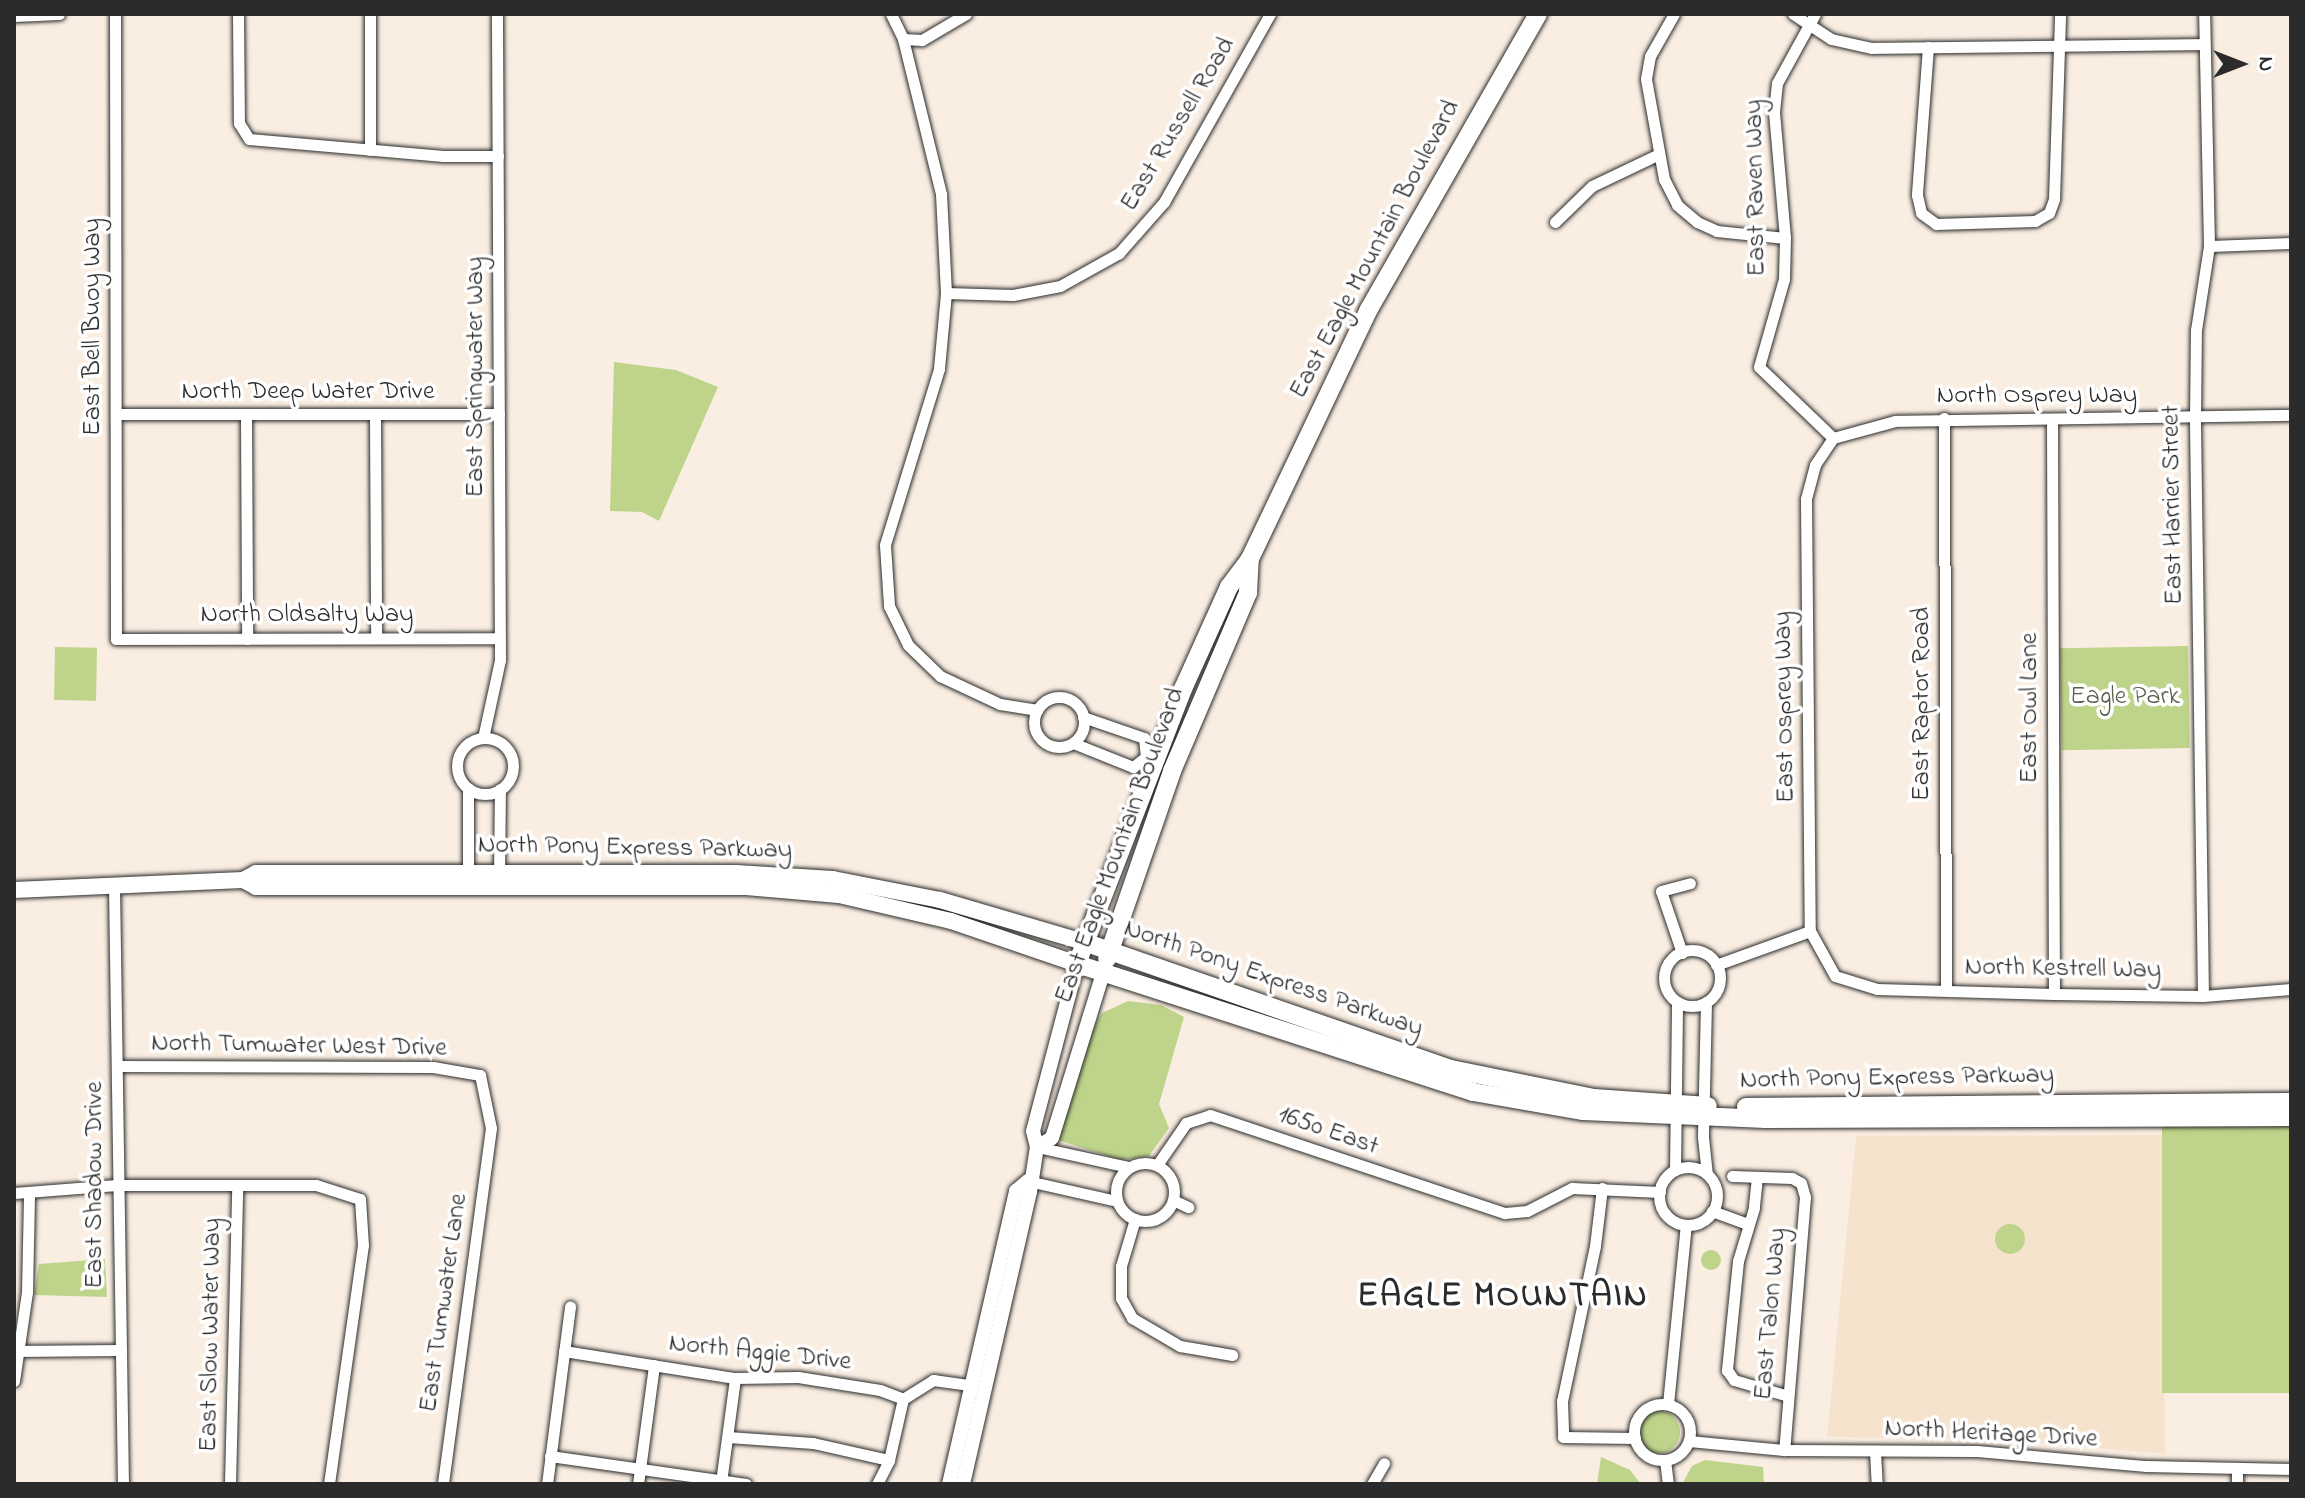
<!DOCTYPE html>
<style>
body{margin:0}
#map{position:relative;width:2305px;height:1498px;overflow:hidden;background:#faeee2;font-family:"Indie Flower",sans-serif}
div>[style]{position:absolute}
[style*='--x']{left:calc(var(--x)*1px);top:calc(var(--y)*1px);width:calc(var(--w)*1px);rotate:calc(var(--a)*1deg)}
.built>*{inset:0;background:#f6e3ce}
.green>*{inset:0;background:#bed48a;transform-origin:0 0}
.round{border-radius:50%}
.roads{filter:drop-shadow(0 0 2px #2b2b2b) drop-shadow(0 0 2px #2b2b2b)}
.minor>*{height:11px;margin:-5.5px;padding:0 5.5px;transform-origin:5.5px;border-radius:5.5px;background:#fff}
.minor>.ring{margin:-5.5px;padding:0;box-sizing:content-box;background:none;border:11px solid #fff;border-radius:50%}
.tertiary>*{height:14px;margin:-7px;padding:0 7px;transform-origin:7px;border-radius:7px;background:#fff}
.secondary>*{height:16px;margin:-8px;padding:0 8px;transform-origin:8px;border-radius:8px;background:#fff}
.primary>*{height:18px;margin:-9px;padding:0 9px;transform-origin:9px;border-radius:9px;background:#fff}
span{translate:-50% -50%;white-space:nowrap;text-align:center;line-height:1.15;-webkit-text-stroke:7px #fff;paint-order:stroke}
.street-label{font-size:26px;color:#2b2b2b}
.park-label{font-size:26px;color:#575e48}
.district-label{font-size:34px;color:#2b2b2b;font-weight:700;letter-spacing:2px}
.frame{position:absolute;inset:0;border:16px solid #2b2b2b;pointer-events:none}
.north{position:absolute;left:2201px;top:24px;width:80px;height:80px;-webkit-text-stroke:6px #fff;paint-order:stroke;rotate:90deg;font-size:22px;font-weight:700;line-height:32px;text-align:center;color:#2b2b2b}
.north::after{content:'';display:block;margin:auto;width:28px;height:36px;background:#2b2b2b;clip-path:polygon(50% 0,100% 100%,50% 72%,0 100%)}
</style>
<div id="map">
<div class="built">
<i style="clip-path:polygon(2163px 1135px,2165px 1454px,1995px 1439px,1827px 1437px,1856px 1136px)"></i>
</div>
<div class="green">
<i style="clip-path:polygon(614px 362px,676px 370px,718px 387px,659px 521px,642px 512px,610px 511px)"></i>
<i style="left:2188px;top:646px;width:102px;height:128px;rotate:89deg"></i>
<i style="left:55px;top:647px;width:42px;height:53px;rotate:1deg"></i>
<i style="clip-path:polygon(1128px 1001px,1161px 1005px,1184px 1017px,1159px 1104px,1169px 1128px,1149px 1156px,1121px 1160px,1055px 1139px,1091px 1030px,1102px 1013px)"></i>
<i style="left:2162px;top:1123px;width:129px;height:270px"></i>
<i class="round" style="left:1995px;top:1224px;width:30px;height:30px"></i>
<i class="round" style="left:1701px;top:1250px;width:20px;height:20px"></i>
<i style="clip-path:polygon(105px 1259px,107px 1297px,34px 1295px,39px 1264px)"></i>
<i class="round" style="left:1638px;top:1411px;width:42px;height:42px"></i>
<i style="clip-path:polygon(1601px 1457px,1630px 1470px,1641px 1484px,1597px 1484px)"></i>
<i style="clip-path:polygon(1705px 1460px,1763px 1467px,1764px 1484px,1682px 1484px,1692px 1466px)"></i>
</div>
<div class="roads">
<div class="minor">
<i style="--x:115;--y:14;--w:625;--a:89.91"></i>
<i style="--x:116;--y:639;--w:383;--a:-0.1"></i>
<i style="--x:238;--y:14;--w:109;--a:89.5"></i>
<i style="--x:239;--y:123;--w:19;--a:58"></i>
<i style="--x:249;--y:139;--w:195;--a:5"></i>
<i style="--x:443;--y:156;--w:55;--a:0"></i>
<i style="--x:370;--y:14;--w:136;--a:90"></i>
<i style="--x:891;--y:14;--w:28;--a:64"></i>
<i style="--x:903;--y:39;--w:160;--a:76.2"></i>
<i style="--x:941;--y:194;--w:99;--a:87.1"></i>
<i style="--x:946;--y:293;--w:76;--a:95.3"></i>
<i style="--x:939;--y:369;--w:184;--a:107.1"></i>
<i style="--x:885;--y:545;--w:61;--a:86.2"></i>
<i style="--x:889;--y:606;--w:43;--a:64"></i>
<i style="--x:908;--y:645;--w:45;--a:44.1"></i>
<i style="--x:940;--y:676;--w:66;--a:25"></i>
<i style="--x:1000;--y:704;--w:38;--a:9"></i>
<i style="--x:1674;--y:14;--w:48;--a:119.7"></i>
<i style="--x:1650;--y:56;--w:23;--a:100"></i>
<i style="--x:1646;--y:79;--w:102;--a:79.8"></i>
<i style="--x:1664;--y:179;--w:29;--a:63"></i>
<i style="--x:1677;--y:205;--w:26;--a:40"></i>
<i style="--x:1697;--y:222;--w:22;--a:24"></i>
<i style="--x:1717;--y:231;--w:68;--a:5.9"></i>
<i style="--x:1793;--y:14;--w:45;--a:33.3"></i>
<i style="--x:1831;--y:39;--w:42;--a:12.4"></i>
<i style="--x:1872;--y:48;--w:332;--a:-0.7"></i>
<i style="--x:1815;--y:14;--w:79;--a:118.8"></i>
<i style="--x:1777;--y:83;--w:29;--a:96"></i>
<i style="--x:1774;--y:112;--w:126;--a:85"></i>
<i style="--x:1785;--y:238;--w:41;--a:91.4"></i>
<i style="--x:1784;--y:279;--w:91;--a:105.9"></i>
<i style="--x:1759;--y:367;--w:103;--a:43.8"></i>
<i style="--x:14;--y:16;--w:45;--a:-2.5"></i>
<i style="--x:903;--y:39;--w:19;--a:3"></i>
<i style="--x:922;--y:40;--w:51;--a:-30.6"></i>
<i style="--x:1928;--y:47;--w:148;--a:94.3"></i>
<i style="--x:1917;--y:195;--w:18;--a:77"></i>
<i style="--x:1921;--y:213;--w:19;--a:36"></i>
<i style="--x:1936;--y:224;--w:99;--a:-1.7"></i>
<i style="--x:2035;--y:221;--w:16;--a:-30"></i>
<i style="--x:2049;--y:213;--w:15;--a:-70"></i>
<i style="--x:2054;--y:199;--w:185;--a:-88.1"></i>
<i style="--x:1555;--y:222;--w:52;--a:-44.2"></i>
<i style="--x:1592;--y:186;--w:72;--a:-25.5"></i>
<i style="--x:2209;--y:246;--w:82;--a:-2.1"></i>
<i style="--x:946;--y:293;--w:67;--a:1.7"></i>
<i style="--x:1013;--y:295;--w:48;--a:-10.8"></i>
<i style="--x:1060;--y:286;--w:68;--a:-29.2"></i>
<i style="--x:1119;--y:253;--w:68;--a:-48.6"></i>
<i style="--x:1164;--y:202;--w:216;--a:-60.6"></i>
<i style="--x:117;--y:414;--w:382;--a:0"></i>
<i style="--x:246;--y:416;--w:223;--a:89.7"></i>
<i style="--x:375;--y:416;--w:221;--a:89.7"></i>
<i style="--x:1944;--y:418;--w:571;--a:89.8"></i>
<i style="--x:2052;--y:422;--w:572;--a:89.8"></i>
<i style="--x:1833;--y:438;--w:32;--a:124"></i>
<i style="--x:1815;--y:465;--w:35;--a:105"></i>
<i style="--x:1806;--y:499;--w:432;--a:89.5"></i>
<i style="--x:1810;--y:931;--w:51;--a:60.9"></i>
<i style="--x:1835;--y:976;--w:44;--a:17.2"></i>
<i style="--x:1877;--y:989;--w:177;--a:1.6"></i>
<i style="--x:2054;--y:994;--w:149;--a:0.8"></i>
<i style="--x:2203;--y:996;--w:88;--a:-4.5"></i>
<i style="--x:1833;--y:438;--w:64;--a:-15.3"></i>
<i style="--x:1895;--y:421;--w:396;--a:-0.9"></i>
<i class="ring" style="left:1034px;top:697px;width:39px;height:39px"></i>
<i style="--x:1083;--y:717;--w:65;--a:19"></i>
<i style="--x:1144;--y:738;--w:19;--a:84"></i>
<i style="--x:483;--y:738;--w:80;--a:-77.7"></i>
<i style="--x:500;--y:660;--w:646;--a:-90.27"></i>
<i class="ring" style="left:457px;top:738px;width:45px;height:45px"></i>
<i style="--x:1073;--y:743;--w:65;--a:21.8"></i>
<i style="--x:1133;--y:767;--w:16;--a:-38"></i>
<i style="--x:468;--y:788;--w:91;--a:90"></i>
<i style="--x:499;--y:879;--w:90;--a:-89.4"></i>
<i style="--x:114;--y:886;--w:598;--a:89.14"></i>
<i class="ring" style="left:1664px;top:950px;width:45px;height:45px"></i>
<i style="--x:1682;--y:953;--w:65;--a:-108.7"></i>
<i style="--x:1661;--y:891;--w:30;--a:-15"></i>
<i style="--x:1716;--y:965;--w:100;--a:-19.9"></i>
<i style="--x:2203;--y:996;--w:576;--a:-90.8"></i>
<i style="--x:2195;--y:420;--w:90;--a:-89.4"></i>
<i style="--x:2196;--y:330;--w:85;--a:-81.2"></i>
<i style="--x:2209;--y:246;--w:232;--a:-91.2"></i>
<i style="--x:1706;--y:1002;--w:135;--a:91.3"></i>
<i style="--x:1703;--y:1137;--w:37;--a:84"></i>
<i style="--x:117;--y:1066;--w:316;--a:0.2"></i>
<i style="--x:433;--y:1067;--w:48;--a:9.7"></i>
<i style="--x:480;--y:1075;--w:54;--a:78.3"></i>
<i style="--x:491;--y:1128;--w:359;--a:97.7"></i>
<i style="--x:1037;--y:1147;--w:94;--a:12.3"></i>
<i class="ring" style="left:1116px;top:1163px;width:47px;height:47px"></i>
<i style="--x:1157;--y:1165;--w:51;--a:-55.4"></i>
<i style="--x:1186;--y:1123;--w:25;--a:-18"></i>
<i style="--x:1210;--y:1115;--w:311;--a:18.4"></i>
<i style="--x:1505;--y:1213;--w:22;--a:-5"></i>
<i style="--x:1527;--y:1211;--w:51;--a:-27.1"></i>
<i style="--x:1572;--y:1188;--w:88;--a:2.6"></i>
<i class="ring" style="left:1659px;top:1167px;width:47px;height:47px"></i>
<i style="--x:1675;--y:1170;--w:168;--a:-89.3"></i>
<i style="--x:1732;--y:1176;--w:60;--a:1.9"></i>
<i style="--x:1792;--y:1178;--w:10;--a:29"></i>
<i style="--x:1801;--y:1183;--w:15;--a:74"></i>
<i style="--x:1805;--y:1197;--w:254;--a:94.7"></i>
<i style="--x:1757;--y:1177;--w:31;--a:96"></i>
<i style="--x:1754;--y:1208;--w:55;--a:106.8"></i>
<i style="--x:1738;--y:1261;--w:110;--a:95.8"></i>
<i style="--x:1727;--y:1370;--w:12;--a:55"></i>
<i style="--x:1734;--y:1380;--w:53;--a:16.4"></i>
<i style="--x:1028;--y:1181;--w:91;--a:12.7"></i>
<i style="--x:1602;--y:1188;--w:58;--a:96.9"></i>
<i style="--x:1595;--y:1246;--w:158;--a:102"></i>
<i style="--x:1562;--y:1401;--w:36;--a:88"></i>
<i style="--x:1563;--y:1437;--w:72;--a:0.8"></i>
<i style="--x:14;--y:1193;--w:103;--a:-4.4"></i>
<i style="--x:117;--y:1185;--w:199;--a:0"></i>
<i style="--x:316;--y:1185;--w:46;--a:17.7"></i>
<i style="--x:360;--y:1199;--w:46;--a:86.3"></i>
<i style="--x:363;--y:1245;--w:241;--a:98.1"></i>
<i style="--x:1173;--y:1200;--w:17;--a:25"></i>
<i style="--x:1712;--y:1211;--w:38;--a:20"></i>
<i style="--x:1135;--y:1219;--w:49;--a:106.6"></i>
<i style="--x:1121;--y:1266;--w:32;--a:90"></i>
<i style="--x:1121;--y:1298;--w:23;--a:61"></i>
<i style="--x:1132;--y:1318;--w:56;--a:30.3"></i>
<i style="--x:1180;--y:1346;--w:53;--a:9.8"></i>
<i style="--x:14;--y:1351;--w:107;--a:-0.5"></i>
<i style="--x:564;--y:1351;--w:173;--a:9"></i>
<i style="--x:735;--y:1378;--w:63;--a:-0.9"></i>
<i style="--x:798;--y:1377;--w:83;--a:9"></i>
<i style="--x:880;--y:1390;--w:25;--a:21"></i>
<i style="--x:14;--y:1381;--w:90;--a:-81.7"></i>
<i style="--x:27;--y:1292;--w:99;--a:-88.8"></i>
<i class="ring" style="left:1634px;top:1404px;width:45px;height:45px"></i>
<i style="--x:1668;--y:1404;--w:180;--a:-84.3"></i>
<i style="--x:728;--y:1437;--w:85;--a:4"></i>
<i style="--x:813;--y:1443;--w:78;--a:12.6"></i>
<i style="--x:1689;--y:1441;--w:95;--a:5.4"></i>
<i style="--x:1784;--y:1450;--w:193;--a:0.3"></i>
<i style="--x:1977;--y:1451;--w:170;--a:5.1"></i>
<i style="--x:2146;--y:1466;--w:145;--a:1.2"></i>
<i style="--x:1875;--y:1451;--w:33;--a:87"></i>
<i style="--x:550;--y:1456;--w:198;--a:8.1"></i>
<i style="--x:1665;--y:1460;--w:24;--a:83"></i>
<i style="--x:2237;--y:1468;--w:16;--a:90"></i>
<i style="--x:721;--y:1482;--w:105;--a:-82.3"></i>
<i style="--x:230;--y:1484;--w:297;--a:-88.6"></i>
<i style="--x:547;--y:1484;--w:179;--a:-82.6"></i>
<i style="--x:638;--y:1484;--w:120;--a:-82.3"></i>
<i style="--x:877;--y:1484;--w:27;--a:-63"></i>
<i style="--x:889;--y:1460;--w:63;--a:-77.1"></i>
<i style="--x:903;--y:1399;--w:36;--a:-32"></i>
<i style="--x:933;--y:1380;--w:37;--a:8"></i>
<i style="--x:1372;--y:1484;--w:24;--a:-60"></i>
</div>
<div class="tertiary">
<i style="--x:1037;--y:1147;--w:17;--a:-31"></i>
<i style="--x:1052;--y:1138;--w:173;--a:-72.8"></i>
<i style="--x:949;--y:1484;--w:301;--a:-77.1"></i>
<i style="--x:1016;--y:1191;--w:16;--a:-40"></i>
<i style="--x:963;--y:1484;--w:300;--a:-77.1"></i>
<i style="--x:1030;--y:1192;--w:46;--a:-81.2"></i>
<i style="--x:1037;--y:1147;--w:16;--a:-104"></i>
<i style="--x:1033;--y:1131;--w:173;--a:-75.2"></i>
</div>
<div class="secondary">
<i style="--x:243;--y:880;--w:15;--a:28"></i>
<i style="--x:256;--y:887;--w:490;--a:0"></i>
<i style="--x:746;--y:887;--w:93;--a:4.9"></i>
<i style="--x:839;--y:895;--w:115;--a:13.1"></i>
<i style="--x:951;--y:921;--w:133;--a:18.8"></i>
<i style="--x:14;--y:890;--w:229;--a:-2.5"></i>
<i style="--x:243;--y:880;--w:15;--a:-28"></i>
<i style="--x:256;--y:873;--w:480;--a:0"></i>
<i style="--x:736;--y:873;--w:97;--a:3.5"></i>
<i style="--x:833;--y:879;--w:109;--a:11.1"></i>
<i style="--x:940;--y:900;--w:150;--a:16.3"></i>
</div>
<div class="primary">
<i style="--x:1538;--y:14;--w:340;--a:119.8"></i>
<i style="--x:1369;--y:309;--w:277;--a:115.5"></i>
<i style="--x:1250;--y:559;--w:35;--a:127"></i>
<i style="--x:1229;--y:587;--w:112;--a:114.3"></i>
<i style="--x:1183;--y:689;--w:295;--a:111.1"></i>
<i style="--x:1077;--y:964;--w:416;--a:17.9"></i>
<i style="--x:1473;--y:1092;--w:112;--a:9.8"></i>
<i style="--x:1583;--y:1111;--w:183;--a:2.5"></i>
<i style="--x:1766;--y:1119;--w:525;--a:-0.22"></i>
<i style="--x:1084;--y:942;--w:388;--a:19.1"></i>
<i style="--x:1451;--y:1069;--w:146;--a:11.5"></i>
<i style="--x:1594;--y:1098;--w:114;--a:4"></i>
<i style="--x:1107;--y:959;--w:199;--a:-70.9"></i>
<i style="--x:1172;--y:771;--w:194;--a:-66.9"></i>
<i style="--x:1248;--y:593;--w:34;--a:-87"></i>
<i style="--x:1746;--y:1107;--w:545;--a:-0.53"></i>
</div>
</div>
<div class="street-label">
<span style="left:1179px;top:125px;rotate:-59deg">East Russell Road</span>
<span style="left:1757px;top:188px;rotate:-91deg">East Raven Way</span>
<span style="left:1376px;top:250px;rotate:-62deg">East Eagle Mountain Boulevard</span>
<span style="left:94px;top:327px;rotate:-90deg">East Bell Buoy Way</span>
<span style="left:477px;top:377px;rotate:-90deg">East Springwater Way</span>
<span style="left:308px;top:393px">North Deep Water Drive</span>
<span style="left:2037px;top:397px">North Osprey Way</span>
<span style="left:2174px;top:505px;rotate:-91deg">East Harrier Street</span>
<span style="left:307px;top:616px">North Oldsalty Way</span>
<span style="left:1923px;top:704px;rotate:-90deg">East Raptor Road</span>
<span style="left:1786px;top:707px;rotate:-91deg">East Osprey Way</span>
<span style="left:2031px;top:708px;rotate:-90deg">East Owl Lane</span>
<span style="left:1121px;top:846px;rotate:-70deg">East Eagle Mountain Boulevard</span>
<span style="left:635px;top:849px;rotate:1deg">North Pony Express Parkway</span>
<span style="left:2063px;top:970px;rotate:1deg">North Kestrell Way</span>
<span style="left:1273px;top:980px;rotate:19deg">North Pony Express Parkway</span>
<span style="left:299px;top:1047px;rotate:1deg">North Tumwater West Drive</span>
<span style="left:1897px;top:1079px;rotate:-1deg">North Pony Express Parkway</span>
<span style="left:1328px;top:1132px;rotate:19deg">1650 East</span>
<span style="left:96px;top:1185px;rotate:-90deg">East Shadow Drive</span>
<span style="left:445px;top:1303px;rotate:-82deg">East Tumwater Lane</span>
<span style="left:1772px;top:1314px;rotate:-85deg">East Talon Way</span>
<span style="left:212px;top:1335px;rotate:-89deg">East Slow Water Way</span>
<span style="left:760px;top:1354px;rotate:6deg">North Aggie Drive</span>
<span style="left:1991px;top:1435px;rotate:3deg">North Heritage Drive</span>
</div>
<div class="park-label">
<span style="left:2125px;top:698px">Eagle Park</span>
</div>
<div class="district-label">
<span style="left:1503px;top:1298px">EAGLE MOUNTAIN</span>
</div>
<div class="frame"></div>
<div class="north">N</div>
</div>
